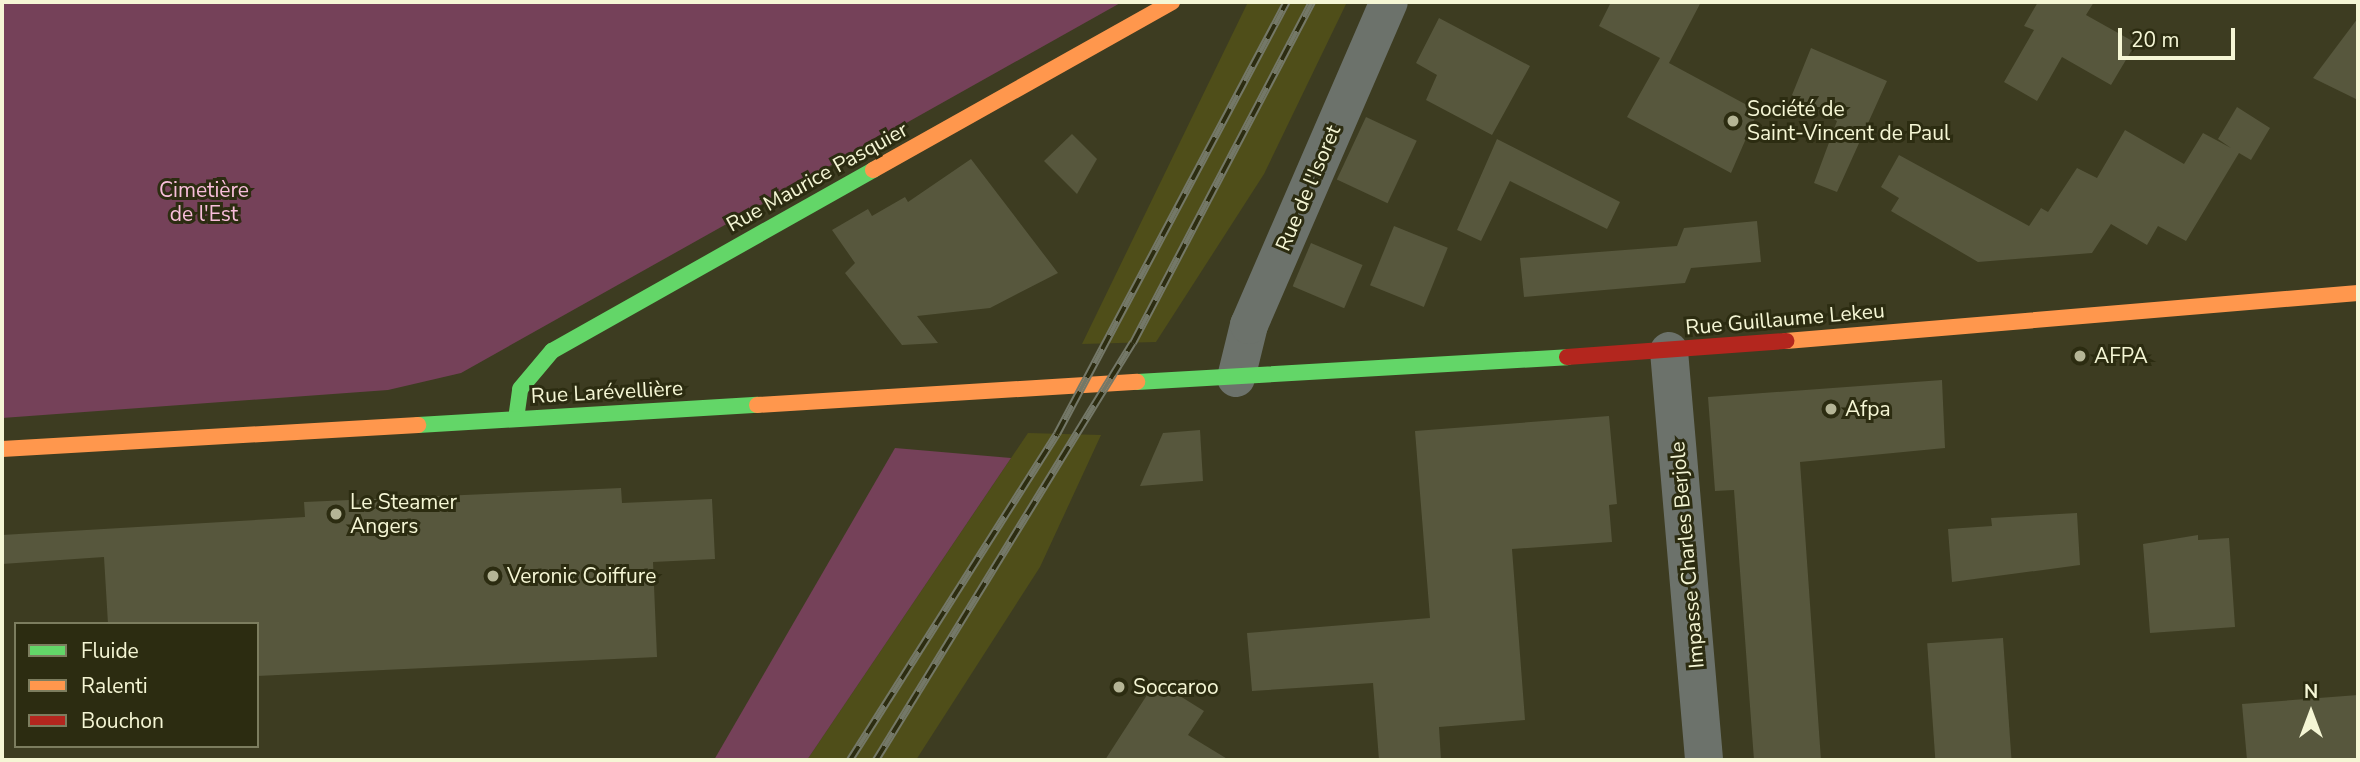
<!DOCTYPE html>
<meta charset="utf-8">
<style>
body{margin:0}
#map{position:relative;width:2360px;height:762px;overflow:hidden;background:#3d3c21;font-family:"Nunito Sans",sans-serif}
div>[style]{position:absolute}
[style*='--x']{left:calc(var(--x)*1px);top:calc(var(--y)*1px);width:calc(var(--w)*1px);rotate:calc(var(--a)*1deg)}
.built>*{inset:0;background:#4f4e19}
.green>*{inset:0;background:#754159}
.building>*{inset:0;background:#57573d;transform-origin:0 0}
.street>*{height:38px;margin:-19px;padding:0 19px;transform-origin:19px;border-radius:19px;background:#6c726b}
.fast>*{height:16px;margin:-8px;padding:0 8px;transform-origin:8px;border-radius:8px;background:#63d668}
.slow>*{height:16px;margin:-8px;padding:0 8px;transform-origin:8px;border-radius:8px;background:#ff974d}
.jam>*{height:16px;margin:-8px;padding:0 8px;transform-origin:8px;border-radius:8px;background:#b3261e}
.rail>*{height:8px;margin-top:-4px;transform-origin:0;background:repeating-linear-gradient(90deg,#2c2c11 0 16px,#747868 0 32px);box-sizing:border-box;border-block:2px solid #747868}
.dots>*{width:19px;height:19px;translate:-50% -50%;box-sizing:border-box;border:4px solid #2c2c11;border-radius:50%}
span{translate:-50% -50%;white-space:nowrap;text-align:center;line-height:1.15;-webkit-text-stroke:6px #2c2c11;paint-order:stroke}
.poi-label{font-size:21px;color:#f5f6d5}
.left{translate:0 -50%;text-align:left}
.street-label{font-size:21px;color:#f5f6d5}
.park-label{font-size:21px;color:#f8beda}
.frame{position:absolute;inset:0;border:4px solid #f5f6d5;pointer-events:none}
.legend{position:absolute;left:14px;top:622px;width:245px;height:126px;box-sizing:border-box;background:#2c2c11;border:2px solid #7c7d5f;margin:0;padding:9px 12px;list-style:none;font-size:21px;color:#f5f6d5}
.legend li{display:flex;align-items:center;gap:14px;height:35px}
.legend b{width:35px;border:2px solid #7c7d5f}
.north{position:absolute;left:2276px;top:678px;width:70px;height:70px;-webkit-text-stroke:5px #2c2c11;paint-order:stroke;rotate:0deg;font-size:19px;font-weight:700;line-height:28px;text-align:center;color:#f5f6d5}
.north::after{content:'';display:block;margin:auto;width:24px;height:32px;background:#f5f6d5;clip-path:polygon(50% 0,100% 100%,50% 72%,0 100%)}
.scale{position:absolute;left:2118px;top:28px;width:117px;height:32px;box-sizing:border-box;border:4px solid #f5f6d5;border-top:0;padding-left:9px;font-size:21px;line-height:24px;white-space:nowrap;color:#f5f6d5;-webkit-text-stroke:5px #2c2c11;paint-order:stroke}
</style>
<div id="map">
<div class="built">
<i style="clip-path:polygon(1248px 2px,1347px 2px,1264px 174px,1156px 342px,1082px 344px)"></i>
<i style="clip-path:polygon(1028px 433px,1101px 435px,1040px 567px,916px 760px,807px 760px)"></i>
</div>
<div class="green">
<i style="clip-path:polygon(2px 2px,1122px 2px,461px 373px,388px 390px,2px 418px)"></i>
<i style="clip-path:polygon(895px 448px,1011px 458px,807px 760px,714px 760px)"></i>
</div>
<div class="building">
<i style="clip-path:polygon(1611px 2px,1701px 2px,1669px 63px,1758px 111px,1731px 173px,1627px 117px,1660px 58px,1599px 26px)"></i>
<i style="clip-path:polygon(2038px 2px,2094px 2px,2086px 15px,2136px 43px,2111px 85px,2062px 57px,2037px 101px,2004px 82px,2034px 30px,2024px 26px)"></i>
<i style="clip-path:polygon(1439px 18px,1530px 66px,1492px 135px,1426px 100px,1437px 75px,1416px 63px)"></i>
<i style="clip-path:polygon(2358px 18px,2358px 100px,2313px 78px)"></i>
<i style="clip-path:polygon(1811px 48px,1887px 81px,1837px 192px,1814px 183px,1837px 121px,1792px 95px)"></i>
<i style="clip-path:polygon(2237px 107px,2270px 128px,2251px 160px,2239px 153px,2186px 241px,2158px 226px,2147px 245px,2111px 224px,2092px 253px,1978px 262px,1891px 211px,1899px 198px,1881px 187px,1899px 155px,2029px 226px,2041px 208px,2048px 212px,2077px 168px,2097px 178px,2125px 130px,2184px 164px,2203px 133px,2231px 148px,2218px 139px)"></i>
<i style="left:1366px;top:117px;width:56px;height:69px;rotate:25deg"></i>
<i style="clip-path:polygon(1072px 134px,1097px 159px,1077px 194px,1044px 161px)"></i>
<i style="clip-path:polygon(1497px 139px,1620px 202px,1607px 229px,1510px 181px,1481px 241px,1457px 230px)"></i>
<i style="clip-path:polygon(971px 159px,1058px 273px,990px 308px,917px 316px,938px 343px,902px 345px,845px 273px,855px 263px,832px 230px,868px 209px,872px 216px,905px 197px,908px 202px)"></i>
<i style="clip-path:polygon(1757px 221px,1761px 262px,1691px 268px,1685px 283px,1524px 297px,1520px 258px,1677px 246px,1684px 228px)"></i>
<i style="left:1394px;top:226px;width:58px;height:64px;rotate:22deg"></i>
<i style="left:1311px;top:243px;width:56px;height:47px;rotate:23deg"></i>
<i style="clip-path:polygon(1942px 380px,1945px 448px,1800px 462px,1821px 760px,1754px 760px,1734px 490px,1715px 491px,1708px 397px)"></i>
<i style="clip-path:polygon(1609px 416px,1617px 504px,1609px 505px,1612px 542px,1512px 549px,1525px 720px,1439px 727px,1441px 760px,1379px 760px,1373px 683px,1252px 691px,1247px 633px,1430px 618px,1415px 431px)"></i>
<i style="clip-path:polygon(1200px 430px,1203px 481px,1140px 486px,1163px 433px)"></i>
<i style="clip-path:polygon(621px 488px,622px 503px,712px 499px,715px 559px,653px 562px,657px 657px,257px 676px,257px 624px,108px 624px,104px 557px,2px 564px,2px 535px,305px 517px,304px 502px)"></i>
<i style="clip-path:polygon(2077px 513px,2080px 565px,1952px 582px,1948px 529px,1992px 526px,1991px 518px)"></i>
<i style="clip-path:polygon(2198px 535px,2198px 540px,2229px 538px,2235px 627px,2150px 633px,2143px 544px)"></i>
<i style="left:2003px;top:638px;width:122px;height:76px;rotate:86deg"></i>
<i style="clip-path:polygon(1156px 681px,1204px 711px,1188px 735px,1229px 760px,1105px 760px)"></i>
<i style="clip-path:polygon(2358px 695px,2358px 760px,2247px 760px,2242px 704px)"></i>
</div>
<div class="street">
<i style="--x:1669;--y:351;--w:410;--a:85.1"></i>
<i style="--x:1236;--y:378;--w:55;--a:-76.2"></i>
<i style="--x:1249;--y:325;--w:352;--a:-66.6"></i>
</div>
<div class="fast">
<i style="--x:1137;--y:382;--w:431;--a:-3.3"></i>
<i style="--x:516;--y:419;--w:30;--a:-82"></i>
<i style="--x:520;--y:389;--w:50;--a:-49.9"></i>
<i style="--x:552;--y:351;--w:369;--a:-29.4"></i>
<i style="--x:418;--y:425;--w:340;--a:-3.4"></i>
</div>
<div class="slow">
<i style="--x:873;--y:170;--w:343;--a:-29.3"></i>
<i style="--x:1786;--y:341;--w:574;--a:-4.8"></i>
<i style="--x:757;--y:405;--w:381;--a:-3.5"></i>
<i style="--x:2;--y:449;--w:417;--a:-3.3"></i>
</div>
<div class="jam">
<i style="--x:1567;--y:357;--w:220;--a:-4.2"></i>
</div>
<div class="rail">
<i style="--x:850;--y:760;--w:386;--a:-57.6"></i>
<i style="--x:1057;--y:434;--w:489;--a:-62"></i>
<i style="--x:876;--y:760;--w:490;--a:-58.4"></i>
<i style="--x:1133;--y:343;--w:385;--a:-62.3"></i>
</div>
<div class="dots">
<i style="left:1733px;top:121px;background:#b5b596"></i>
<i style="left:2080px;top:356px;background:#b5b596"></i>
<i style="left:1831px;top:409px;background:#b5b596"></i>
<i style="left:336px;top:514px;background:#b5b596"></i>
<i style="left:493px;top:576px;background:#b5b596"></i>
<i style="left:1119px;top:687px;background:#b5b596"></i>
</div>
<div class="poi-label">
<span class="left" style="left:1747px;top:121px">Société de<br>Saint-Vincent de Paul</span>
<span class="left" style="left:2094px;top:356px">AFPA</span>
<span class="left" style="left:1845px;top:409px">Afpa</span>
<span class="left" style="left:350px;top:514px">Le Steamer<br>Angers</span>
<span class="left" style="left:507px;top:576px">Veronic Coiffure</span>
<span class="left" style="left:1133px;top:687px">Soccaroo</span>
</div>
<div class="street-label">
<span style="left:817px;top:177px;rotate:-29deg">Rue Maurice Pasquier</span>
<span style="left:1308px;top:188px;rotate:-67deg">Rue de l'Isoret</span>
<span style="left:1785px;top:319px;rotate:-5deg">Rue Guillaume Lekeu</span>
<span style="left:607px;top:392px;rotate:-3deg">Rue Larévellière</span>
<span style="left:1687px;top:555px;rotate:-95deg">Impasse Charles Berjole</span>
</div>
<div class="park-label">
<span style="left:204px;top:202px">Cimetière<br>de l'Est</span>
</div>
<div class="frame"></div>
<ul class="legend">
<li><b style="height:9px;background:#63d668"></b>Fluide</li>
<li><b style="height:9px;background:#ff974d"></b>Ralenti</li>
<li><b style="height:9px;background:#b3261e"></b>Bouchon</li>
</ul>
<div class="north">N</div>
<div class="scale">20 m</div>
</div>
